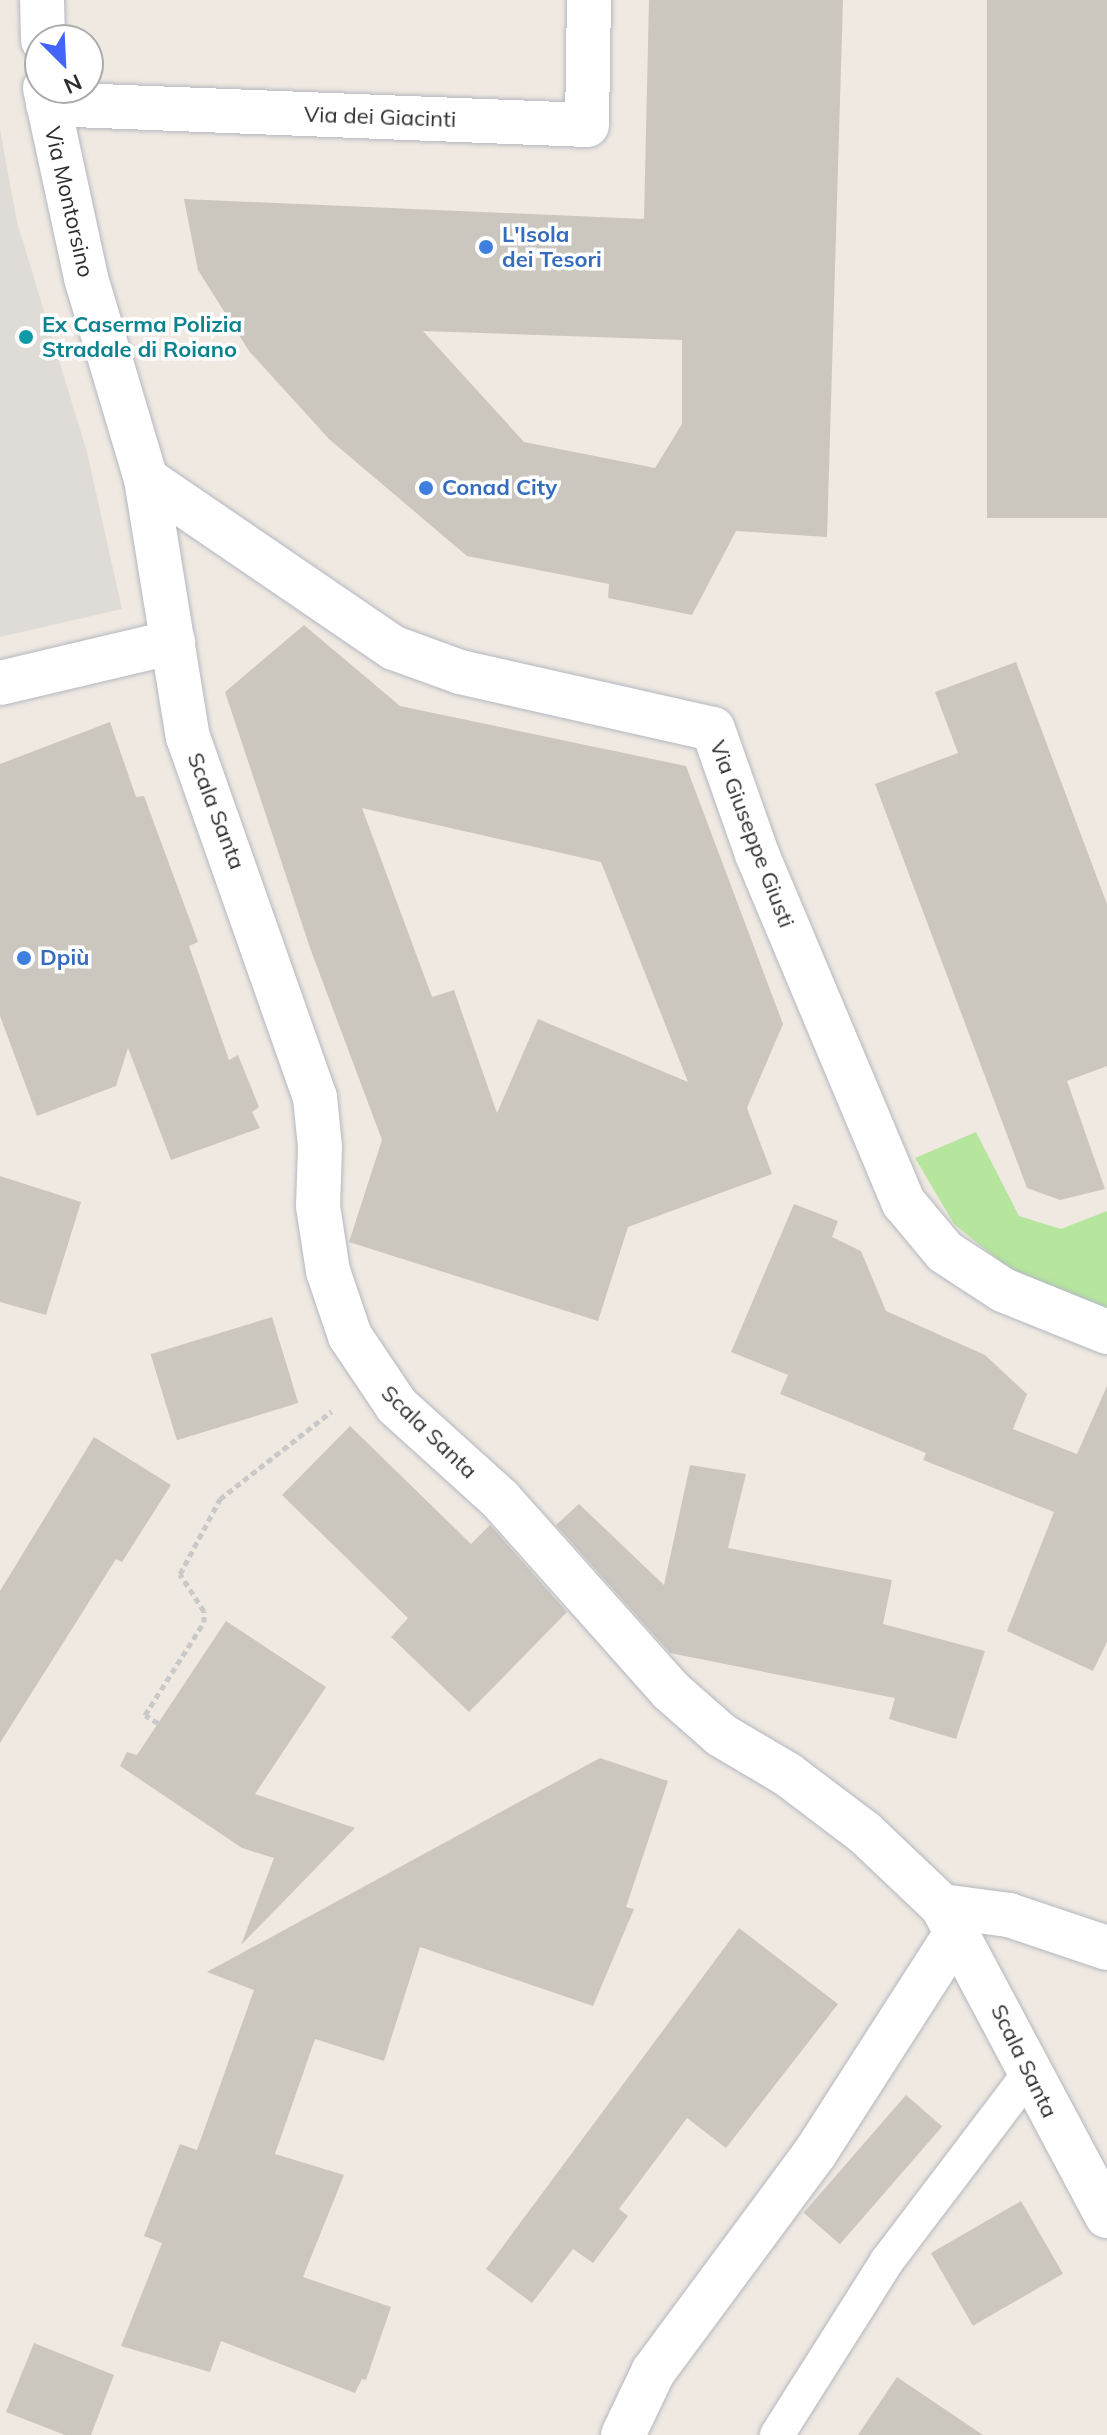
<!DOCTYPE html>
<meta charset="utf-8">
<style>
body{margin:0}
#map{position:relative;width:1107px;height:2435px;overflow:hidden;background:#efe9e1;font-family:Mulish,sans-serif}
div>[style]{position:absolute}
[style*='--x']{left:calc(var(--x)*1px);top:calc(var(--y)*1px);width:calc(var(--w)*1px);rotate:calc(var(--a)*1deg)}
.green>*{inset:0;background:#b6e59e}
.plaza>*{inset:0;background:#dfdcd8}
.building>*{inset:0;background:#cbc7bf;transform-origin:0 0}
.path>*{height:5px;margin-top:-2.5px;transform-origin:0;background:repeating-linear-gradient(90deg,#c9c9c9 0 6px,transparent 0 10px)}
.roads{filter:drop-shadow(0 0 2px #b4b7c1) drop-shadow(0 0 2px #b4b7c1)}
.lane>*{height:34px;margin:-17px;padding:0 17px;transform-origin:17px;border-radius:17px;background:#fff}
.street>*{height:44px;margin:-22px;padding:0 22px;transform-origin:22px;border-radius:22px;background:#fff}
.dots>*{width:22px;height:22px;translate:-50% -50%;box-sizing:border-box;border:4px solid #fff;border-radius:50%}
span{translate:-50% -50%;white-space:nowrap;text-align:center;line-height:1.15;-webkit-text-stroke:7px #fff;paint-order:stroke}
.street-label{font-size:22px;color:#2e2e2e}
.shop-label{font-size:22px;color:#366cbe;font-weight:700}
.left{translate:0 -50%;text-align:left}
.culture-label{font-size:22px;color:#0d838f;font-weight:700}
.north{position:absolute;left:24px;top:24px;width:80px;height:80px;box-sizing:border-box;background:#fff;border:2px solid #ababab;border-radius:50%;rotate:156deg;font-size:22px;font-weight:700;line-height:32px;text-align:center;color:#2e2e2e}
.north::after{content:'';display:block;margin:auto;width:28px;height:36px;background:#4264fb;clip-path:polygon(50% 0,100% 100%,50% 72%,0 100%)}
</style>
<div id="map">
<div class="green">
<i style="clip-path:polygon(976px 1132px,1019px 1216px,1061px 1229px,1107px 1211px,1107px 1310px,1018px 1276px,954px 1224px,915px 1158px)"></i>
</div>
<div class="plaza">
<i style="clip-path:polygon(0 129px,17px 222px,87px 452px,122px 609px,0 637px)"></i>
</div>
<div class="building">
<i style="clip-path:polygon(evenodd,649px 0,843px 0,827px 537px,736px 531px,692px 615px,608px 598px,609px 584px,467px 556px,329px 439px,249px 351px,198px 270px,184px 199px,644px 219px,649px 0,423px 331px,682px 340px,682px 424px,655px 468px,524px 442px,423px 331px)"></i>
<i style="left:987px;top:0;width:120px;height:518px"></i>
<i style="clip-path:polygon(evenodd,304px 625px,400px 706px,686px 766px,783px 1024px,747px 1108px,772px 1174px,628px 1227px,598px 1321px,349px 1242px,382px 1140px,310px 948px,225px 692px,304px 625px,362px 808px,601px 862px,688px 1082px,538px 1019px,497px 1113px,454px 990px,432px 997px,362px 808px)"></i>
<i style="clip-path:polygon(1016px 662px,1107px 904px,1107px 1066px,1067px 1081px,1105px 1189px,1060px 1200px,1027px 1188px,875px 784px,958px 753px,935px 692px)"></i>
<i style="clip-path:polygon(110px 722px,136px 797px,144px 796px,198px 942px,189px 946px,229px 1060px,238px 1055px,259px 1107px,252px 1112px,260px 1128px,171px 1160px,128px 1048px,116px 1086px,37px 1116px,0 1016px,0 764px)"></i>
<i style="clip-path:polygon(0 1176px,81px 1202px,46px 1315px,0 1302px)"></i>
<i style="clip-path:polygon(794px 1204px,838px 1221px,832px 1237px,861px 1251px,886px 1311px,985px 1355px,1027px 1394px,1013px 1429px,1077px 1454px,1107px 1386px,1107px 1642px,1093px 1671px,1007px 1631px,1054px 1512px,923px 1460px,926px 1453px,780px 1394px,788px 1375px,731px 1352px)"></i>
<i style="left:272px;top:1317px;width:90px;height:127px;rotate:73deg"></i>
<i style="clip-path:polygon(350px 1426px,471px 1544px,490px 1525px,567px 1612px,469px 1712px,391px 1637px,408px 1618px,282px 1495px)"></i>
<i style="clip-path:polygon(94px 1437px,171px 1485px,122px 1562px,116px 1559px,0 1743px,0 1591px)"></i>
<i style="clip-path:polygon(690px 1465px,746px 1474px,728px 1548px,892px 1580px,883px 1624px,985px 1651px,956px 1739px,889px 1719px,895px 1698px,670px 1653px,556px 1525px,579px 1504px,664px 1585px)"></i>
<i style="clip-path:polygon(226px 1621px,326px 1687px,255px 1794px,355px 1828px,241px 1945px,274px 1858px,242px 1848px,120px 1766px,127px 1752px,137px 1755px)"></i>
<i style="clip-path:polygon(600px 1758px,668px 1781px,626px 1907px,634px 1909px,593px 2006px,420px 1947px,384px 2061px,315px 2039px,275px 2154px,344px 2175px,303px 2277px,391px 2307px,366px 2380px,362px 2379px,355px 2393px,221px 2341px,210px 2372px,121px 2346px,162px 2243px,144px 2236px,180px 2144px,197px 2150px,254px 1990px,207px 1972px)"></i>
<i style="clip-path:polygon(739px 1928px,838px 2004px,726px 2148px,687px 2118px,619px 2209px,628px 2216px,593px 2263px,573px 2249px,532px 2303px,486px 2269px)"></i>
<i style="left:906px;top:2095px;width:48px;height:156px;rotate:41deg"></i>
<i style="left:1021px;top:2201px;width:84px;height:104px;rotate:60deg"></i>
<i style="clip-path:polygon(34px 2343px,114px 2375px,91px 2435px,65px 2435px,6px 2412px)"></i>
<i style="clip-path:polygon(897px 2377px,983px 2435px,858px 2435px)"></i>
</div>
<div class="path">
<i style="--x:158;--y:1723;--w:15;--a:-148"></i>
<i style="--x:145;--y:1715;--w:110;--a:-57.6"></i>
<i style="--x:204;--y:1622;--w:11;--a:-90"></i>
<i style="--x:204;--y:1611;--w:44;--a:-123"></i>
<i style="--x:180;--y:1574;--w:85;--a:-61.9"></i>
<i style="--x:220;--y:1499;--w:142;--a:-38.2"></i>
</div>
<div class="roads">
<div class="lane">
<i style="--x:777;--y:2435;--w:206;--a:-57.7"></i>
<i style="--x:887;--y:2261;--w:235;--a:-52.8"></i>
</div>
<div class="street">
<i style="--x:42;--y:0;--w:40;--a:88.6"></i>
<i style="--x:45;--y:88;--w:194;--a:77.8"></i>
<i style="--x:86;--y:278;--w:210;--a:73.4"></i>
<i style="--x:146;--y:479;--w:261;--a:80.8"></i>
<i style="--x:188;--y:737;--w:382;--a:70.6"></i>
<i style="--x:315;--y:1097;--w:50;--a:84.3"></i>
<i style="--x:320;--y:1147;--w:59;--a:91.9"></i>
<i style="--x:318;--y:1206;--w:66;--a:81.3"></i>
<i style="--x:328;--y:1271;--w:69;--a:71.3"></i>
<i style="--x:350;--y:1336;--w:84;--a:56.1"></i>
<i style="--x:397;--y:1406;--w:139;--a:42.1"></i>
<i style="--x:500;--y:1499;--w:257;--a:48.3"></i>
<i style="--x:671;--y:1691;--w:67;--a:41.3"></i>
<i style="--x:721;--y:1735;--w:77;--a:30.6"></i>
<i style="--x:787;--y:1774;--w:98;--a:37.1"></i>
<i style="--x:865;--y:1833;--w:106;--a:43.5"></i>
<i style="--x:942;--y:1906;--w:351;--a:62"></i>
<i style="--x:48;--y:104;--w:539;--a:2.23"></i>
<i style="--x:587;--y:125;--w:125;--a:-89.1"></i>
<i style="--x:146;--y:479;--w:300;--a:34.3"></i>
<i style="--x:394;--y:648;--w:70;--a:20"></i>
<i style="--x:460;--y:672;--w:259;--a:12.7"></i>
<i style="--x:713;--y:729;--w:133;--a:70.6"></i>
<i style="--x:757;--y:854;--w:379;--a:67.2"></i>
<i style="--x:904;--y:1203;--w:64;--a:50.1"></i>
<i style="--x:945;--y:1252;--w:69;--a:33.2"></i>
<i style="--x:1003;--y:1290;--w:112;--a:22"></i>
<i style="--x:0;--y:683;--w:178;--a:-13.3"></i>
<i style="--x:942;--y:1906;--w:68;--a:7.7"></i>
<i style="--x:1009;--y:1915;--w:103;--a:18.6"></i>
<i style="--x:623;--y:2435;--w:70;--a:-64.5"></i>
<i style="--x:653;--y:2372;--w:272;--a:-53.5"></i>
<i style="--x:815;--y:2153;--w:263;--a:-57.3"></i>
</div>
</div>
<div class="dots">
<i style="left:486px;top:247px;background:#3f7fe0"></i>
<i style="left:26px;top:337px;background:#0f9aa8"></i>
<i style="left:426px;top:488px;background:#3f7fe0"></i>
<i style="left:24px;top:958px;background:#3f7fe0"></i>
</div>
<div class="street-label">
<span style="left:380px;top:117px;rotate:2deg">Via dei Giacinti</span>
<span style="left:69px;top:202px;rotate:77deg">Via Montorsino</span>
<span style="left:216px;top:811px;rotate:69deg">Scala Santa</span>
<span style="left:752px;top:834px;rotate:69deg">Via Giuseppe Giusti</span>
<span style="left:429px;top:1432px;rotate:44deg">Scala Santa</span>
<span style="left:1024px;top:2061px;rotate:64deg">Scala Santa</span>
</div>
<div class="shop-label">
<span class="left" style="left:502px;top:247px">L'Isola<br>dei Tesori</span>
<span class="left" style="left:442px;top:488px">Conad City</span>
<span class="left" style="left:40px;top:958px">Dpiù</span>
</div>
<div class="culture-label">
<span class="left" style="left:42px;top:337px">Ex Caserma Polizia<br>Stradale di Roiano</span>
</div>
<div class="north">N</div>
</div>
